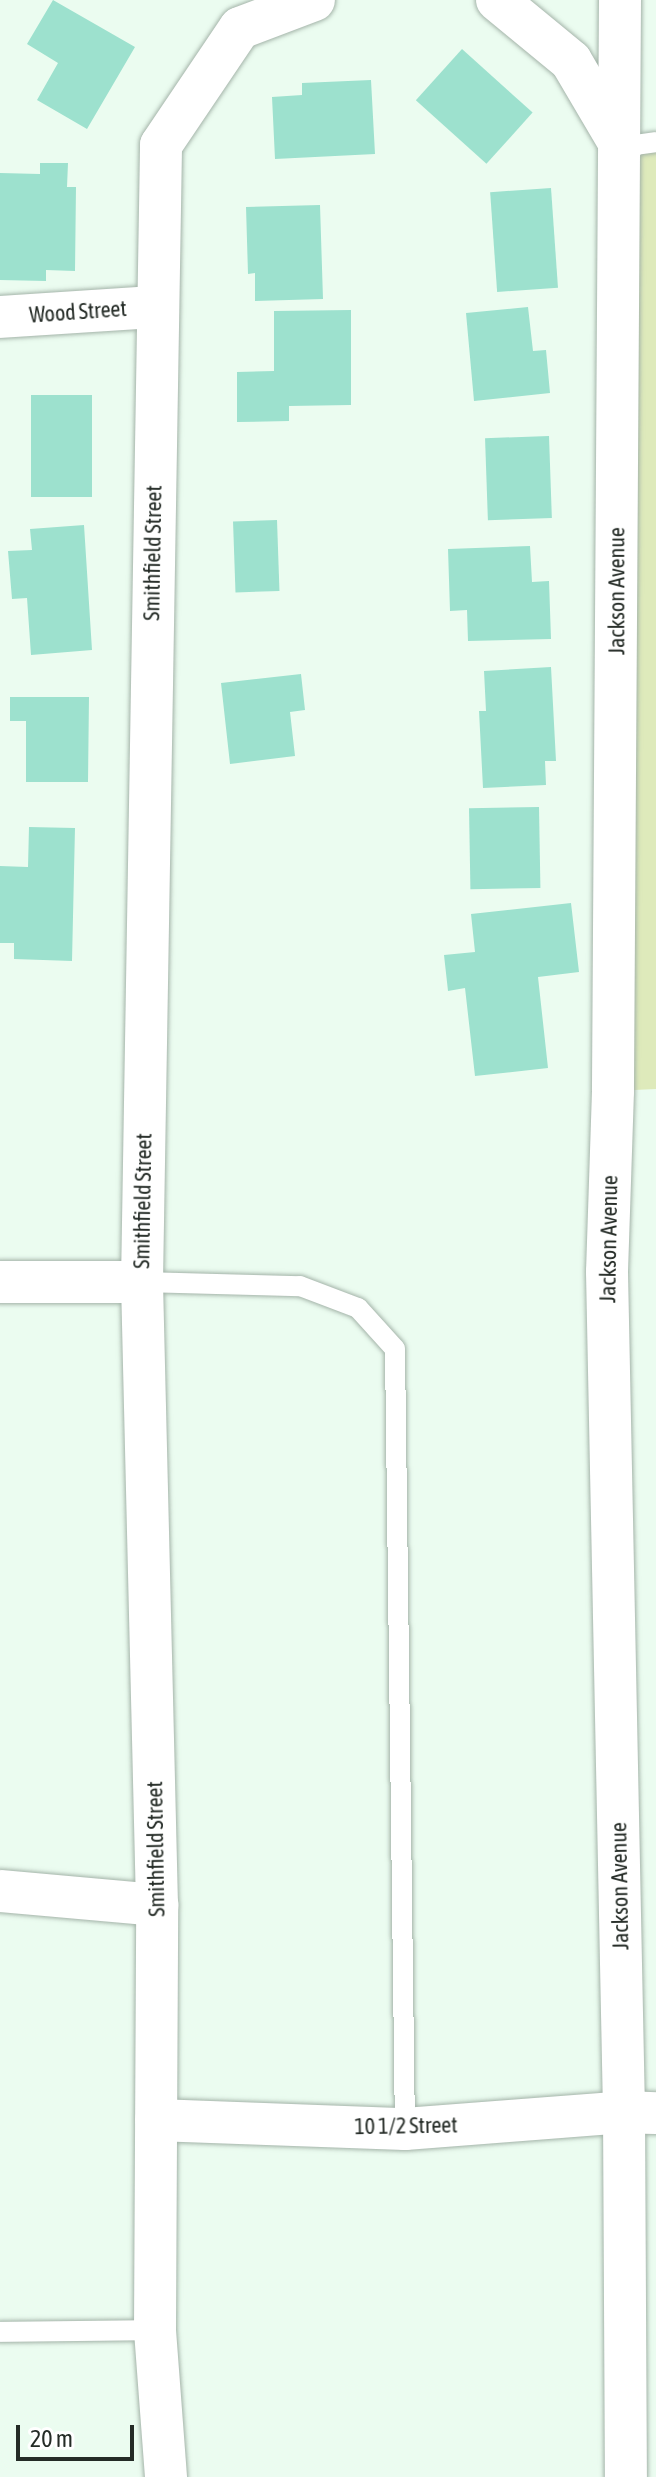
<!DOCTYPE html>
<style>
body{margin:0}
#map{position:relative;width:656px;height:2477px;overflow:hidden;background:#ebfcf0;font-family:"Asap Condensed",sans-serif}
div>[style]{position:absolute}
[style*='--x']{left:calc(var(--x)*1px);top:calc(var(--y)*1px);width:calc(var(--w)*1px);rotate:calc(var(--a)*1deg)}
.green>*{inset:0;background:#deeabb}
.building>*{inset:0;background:#9de1ce;transform-origin:0 0}
.roads{filter:drop-shadow(0 0 2px #a4b4a9) drop-shadow(0 0 2px #a4b4a9)}
.service>*{height:20px;margin:-10px;padding:0 10px;transform-origin:10px;border-radius:10px;background:#fff}
.minor>*{height:42px;margin:-21px;padding:0 21px;transform-origin:21px;border-radius:21px;background:#fff}
span{translate:-50% -50%;white-space:nowrap;text-align:center;line-height:1.15;-webkit-text-stroke:8px #fff;paint-order:stroke}
.street-label{font-size:22px;color:#242b26}
.scale{position:absolute;left:16px;top:2425px;width:118px;height:36px;box-sizing:border-box;border:4px solid #242b26;border-top:0;padding-left:10px;font-size:24px;line-height:28px;white-space:nowrap;color:#242b26;-webkit-text-stroke:6px #fff;paint-order:stroke}
</style>
<div id="map">
<div class="green">
<i style="clip-path:polygon(656px 142px,656px 1089px,613px 1091px,621px 147px)"></i>
</div>
<div class="building">
<i style="clip-path:polygon(53px 0,135px 47px,87px 129px,37px 100px,58px 63px,27px 44px)"></i>
<i style="left:462px;top:49px;width:95px;height:69px;rotate:42deg"></i>
<i style="clip-path:polygon(371px 80px,375px 154px,275px 159px,272px 97px,302px 95px,302px 83px)"></i>
<i style="clip-path:polygon(40px 163px,68px 163px,67px 187px,76px 187px,75px 271px,46px 270px,46px 281px,0 280px,0 173px,40px 174px)"></i>
<i style="left:551px;top:188px;width:100px;height:61px;rotate:86deg"></i>
<i style="clip-path:polygon(320px 205px,323px 299px,255px 301px,255px 273px,248px 274px,246px 207px)"></i>
<i style="clip-path:polygon(528px 307px,533px 351px,546px 350px,550px 393px,474px 401px,466px 313px)"></i>
<i style="clip-path:polygon(351px 310px,351px 405px,289px 406px,289px 421px,237px 422px,237px 372px,274px 371px,274px 311px)"></i>
<i style="left:31px;top:395px;width:61px;height:102px"></i>
<i style="left:549px;top:436px;width:82px;height:64px;rotate:88deg"></i>
<i style="left:277px;top:520px;width:71px;height:44px;rotate:88deg"></i>
<i style="clip-path:polygon(84px 525px,92px 650px,31px 655px,27px 598px,12px 599px,8px 551px,32px 550px,30px 529px)"></i>
<i style="clip-path:polygon(530px 546px,532px 582px,549px 581px,551px 639px,468px 641px,467px 610px,450px 611px,448px 549px)"></i>
<i style="clip-path:polygon(551px 667px,556px 761px,545px 761px,546px 785px,483px 788px,479px 711px,486px 711px,484px 671px)"></i>
<i style="clip-path:polygon(301px 674px,305px 710px,290px 712px,295px 756px,230px 764px,221px 683px)"></i>
<i style="clip-path:polygon(10px 697px,89px 697px,88px 782px,26px 782px,26px 721px,10px 721px)"></i>
<i style="left:539px;top:807px;width:81px;height:70px;rotate:89deg"></i>
<i style="clip-path:polygon(29px 827px,75px 828px,72px 961px,14px 959px,14px 943px,0 943px,0 866px,28px 867px)"></i>
<i style="clip-path:polygon(571px 903px,579px 972px,538px 977px,548px 1068px,475px 1076px,465px 988px,448px 991px,444px 955px,475px 952px,471px 914px)"></i>
</div>
<div class="roads">
<div class="service">
<i style="--x:621;--y:147;--w:35;--a:-8"></i>
<i style="--x:142;--y:1282;--w:158;--a:1.5"></i>
<i style="--x:300;--y:1286;--w:62;--a:20.8"></i>
<i style="--x:358;--y:1308;--w:55;--a:47.9"></i>
<i style="--x:395;--y:1349;--w:780;--a:89.27"></i>
<i style="--x:0;--y:2332;--w:155;--a:-0.7"></i>
</div>
<div class="minor">
<i style="--x:497;--y:0;--w:96;--a:39.5"></i>
<i style="--x:571;--y:61;--w:99;--a:59.5"></i>
<i style="--x:620;--y:0;--w:1091;--a:90.37"></i>
<i style="--x:613;--y:1091;--w:181;--a:91.9"></i>
<i style="--x:607;--y:1272;--w:840;--a:88.84"></i>
<i style="--x:624;--y:2112;--w:365;--a:89.7"></i>
<i style="--x:0;--y:317;--w:156;--a:-3.7"></i>
<i style="--x:0;--y:1282;--w:142;--a:0"></i>
<i style="--x:0;--y:1891;--w:158;--a:5.1"></i>
<i style="--x:156;--y:2120;--w:249;--a:2.1"></i>
<i style="--x:405;--y:2129;--w:220;--a:-4.4"></i>
<i style="--x:624;--y:2112;--w:32;--a:2"></i>
<i style="--x:166;--y:2477;--w:147;--a:-94.3"></i>
<i style="--x:155;--y:2330;--w:425;--a:-89.7"></i>
<i style="--x:157;--y:1905;--w:623;--a:-91.38"></i>
<i style="--x:142;--y:1282;--w:1137;--a:-89.04"></i>
<i style="--x:161;--y:145;--w:141;--a:-56"></i>
<i style="--x:240;--y:28;--w:79;--a:-20.7"></i>
</div>
</div>
<div class="street-label">
<span style="left:78px;top:312px;rotate:-4deg">Wood Street</span>
<span style="left:153px;top:553px;rotate:-89deg">Smithfield Street</span>
<span style="left:617px;top:591px;rotate:-90deg">Jackson Avenue</span>
<span style="left:143px;top:1201px;rotate:-89deg">Smithfield Street</span>
<span style="left:609px;top:1239px;rotate:-89deg">Jackson Avenue</span>
<span style="left:156px;top:1849px;rotate:-91deg">Smithfield Street</span>
<span style="left:620px;top:1886px;rotate:-91deg">Jackson Avenue</span>
<span style="left:406px;top:2126px;rotate:-1deg">10 1/2 Street</span>
</div>
<div class="scale">20 m</div>
</div>
